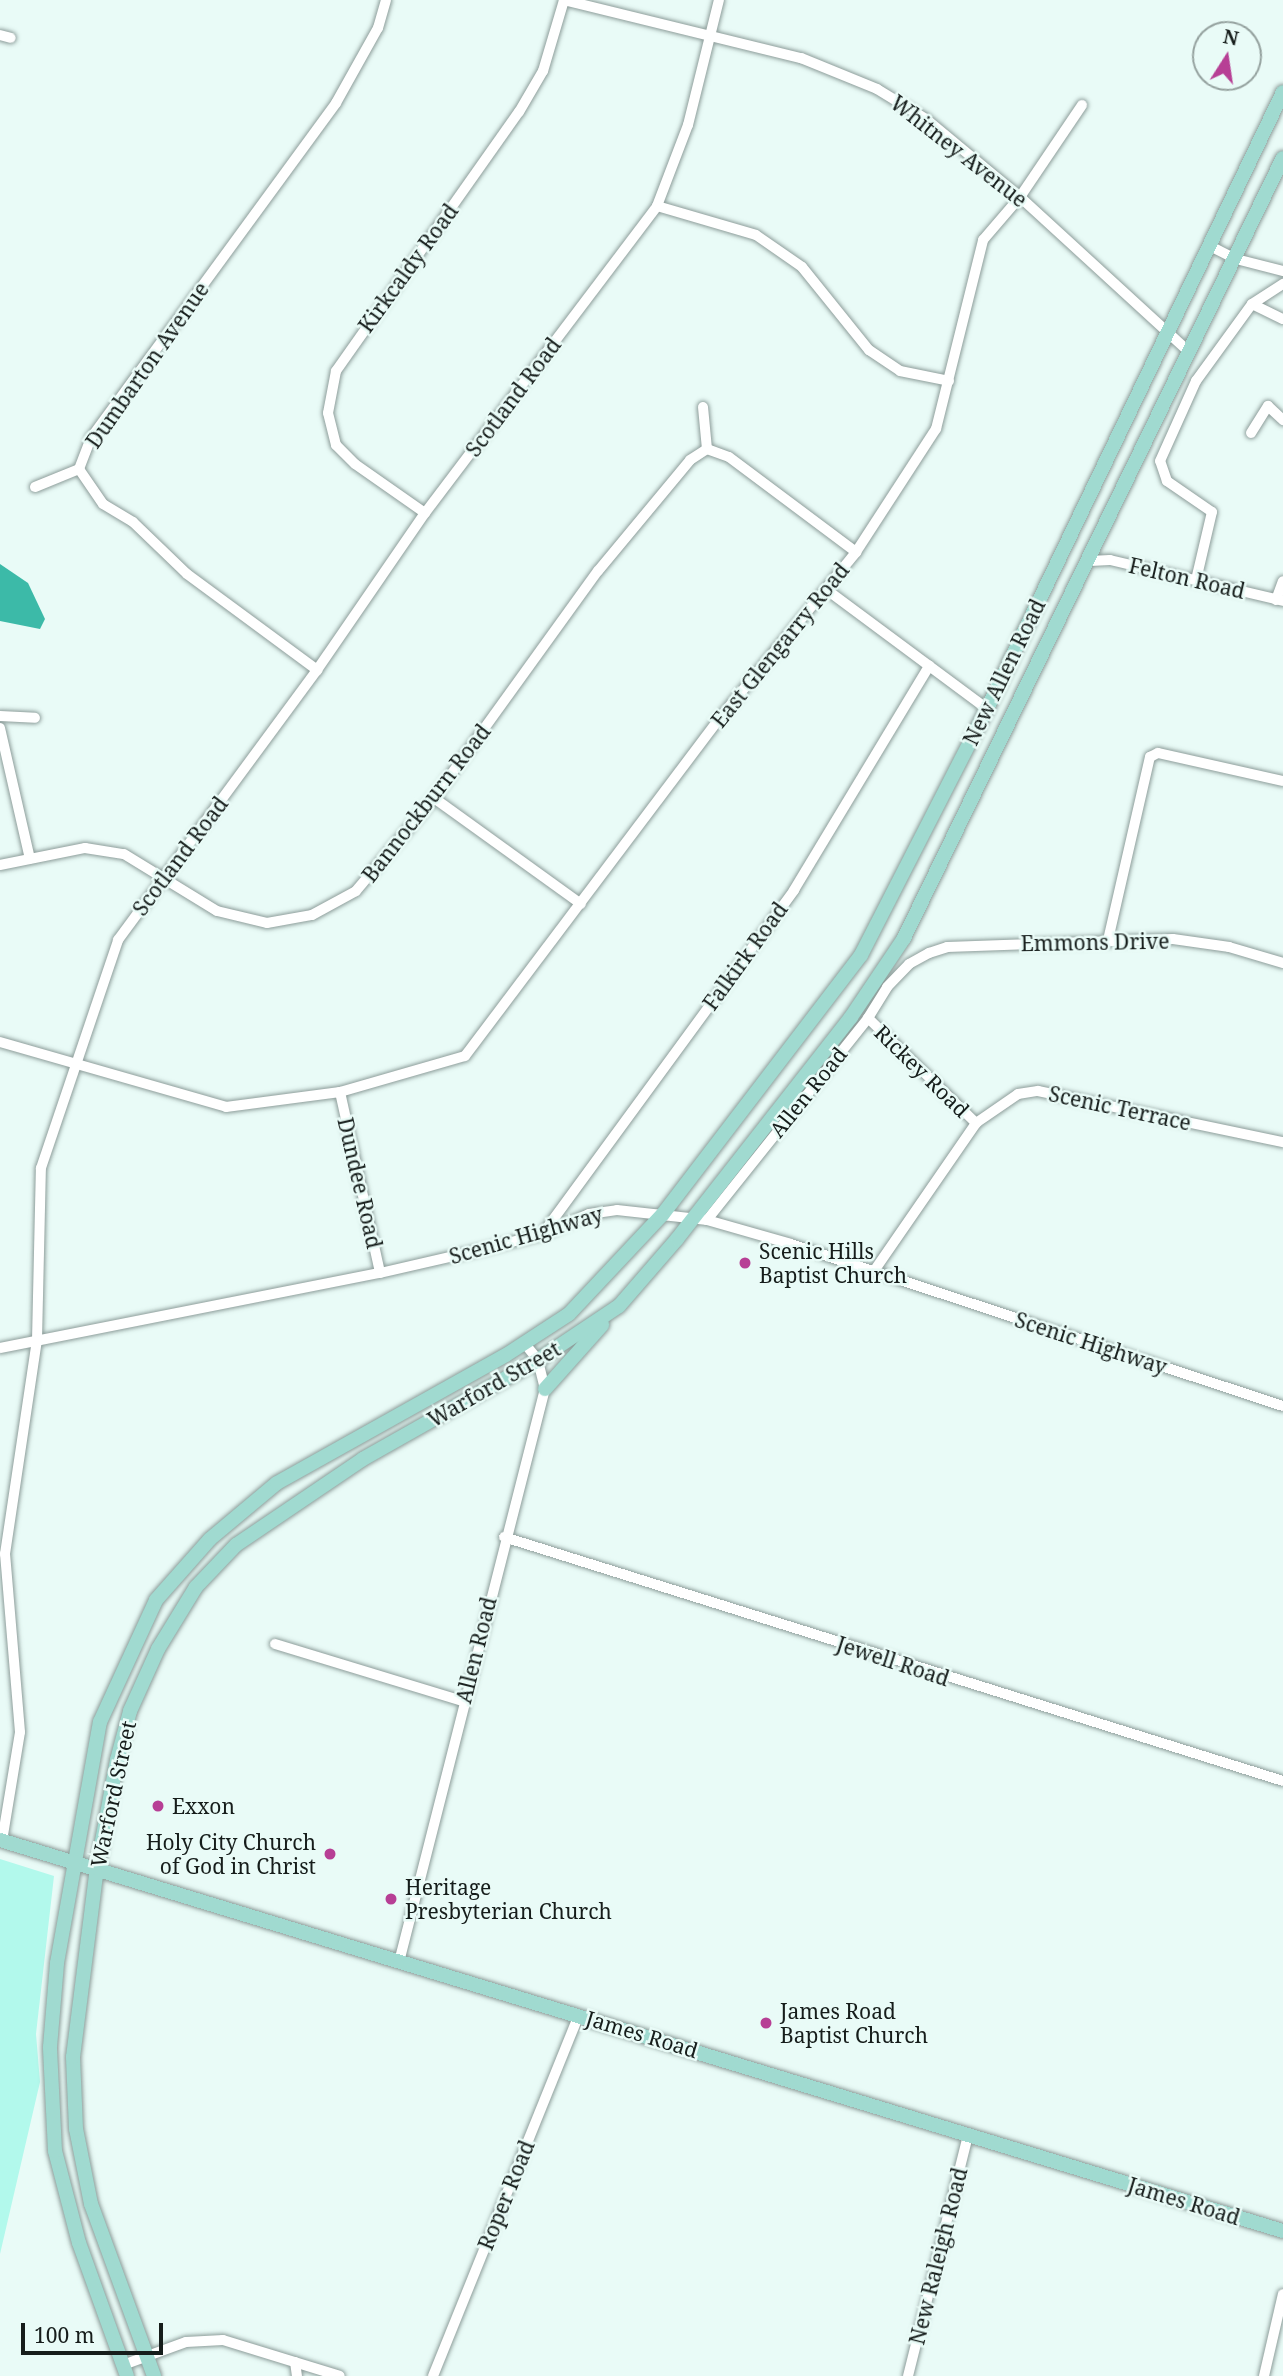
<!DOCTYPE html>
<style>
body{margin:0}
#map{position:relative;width:1283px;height:2376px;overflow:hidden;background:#e9fbf7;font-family:"Noto Serif",serif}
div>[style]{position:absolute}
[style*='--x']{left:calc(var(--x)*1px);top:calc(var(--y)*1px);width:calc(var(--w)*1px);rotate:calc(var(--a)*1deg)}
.green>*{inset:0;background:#b2f9ec}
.water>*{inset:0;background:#3cbaa8}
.roads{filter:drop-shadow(0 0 2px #8d9d9a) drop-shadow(0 0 2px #8d9d9a)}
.minor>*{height:10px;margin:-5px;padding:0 5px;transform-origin:5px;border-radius:5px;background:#fff}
.major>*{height:14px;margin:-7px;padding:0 7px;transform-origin:7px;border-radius:7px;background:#a0dad0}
.dots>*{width:19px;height:19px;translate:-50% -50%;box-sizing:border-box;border:4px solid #e9fbf7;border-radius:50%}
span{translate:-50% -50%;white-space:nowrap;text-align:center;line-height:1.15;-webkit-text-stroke:5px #e9fbf7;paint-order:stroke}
.street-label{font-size:21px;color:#161d1b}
.poi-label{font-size:21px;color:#161d1b}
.left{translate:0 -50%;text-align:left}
.right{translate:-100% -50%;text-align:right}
.north{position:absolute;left:1192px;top:21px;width:70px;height:70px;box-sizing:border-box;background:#e9fbf7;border:2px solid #95a29f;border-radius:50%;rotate:12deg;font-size:19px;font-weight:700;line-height:28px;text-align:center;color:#161d1b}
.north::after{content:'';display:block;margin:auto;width:24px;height:32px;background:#b73f95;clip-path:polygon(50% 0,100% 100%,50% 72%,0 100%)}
.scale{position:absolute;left:21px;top:2323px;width:142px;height:32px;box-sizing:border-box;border:4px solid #161d1b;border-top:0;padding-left:9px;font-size:21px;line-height:24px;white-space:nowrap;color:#161d1b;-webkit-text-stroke:5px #e9fbf7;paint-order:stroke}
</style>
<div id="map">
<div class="green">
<i style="clip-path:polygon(0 1859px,54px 1876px,36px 2034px,40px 2082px,0 2254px)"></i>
</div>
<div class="water">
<i style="clip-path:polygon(0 564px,28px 583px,45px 619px,40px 629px,0 621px)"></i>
</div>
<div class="roads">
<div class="minor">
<i style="--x:564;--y:0;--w:244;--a:13.8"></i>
<i style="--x:801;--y:58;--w:82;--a:22.2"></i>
<i style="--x:877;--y:89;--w:57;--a:31.5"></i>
<i style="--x:926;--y:119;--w:122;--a:39.7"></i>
<i style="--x:1020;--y:197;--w:228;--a:42.5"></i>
<i style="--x:0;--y:35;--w:11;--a:15"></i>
<i style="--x:657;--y:206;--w:103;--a:16.3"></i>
<i style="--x:756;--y:235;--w:56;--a:34.8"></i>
<i style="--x:802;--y:267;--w:107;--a:51.1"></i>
<i style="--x:869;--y:350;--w:37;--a:34"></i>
<i style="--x:900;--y:371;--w:50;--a:11.5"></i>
<i style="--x:1210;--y:246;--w:29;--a:27"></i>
<i style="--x:1236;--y:259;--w:49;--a:14.3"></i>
<i style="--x:1252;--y:304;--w:34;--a:26"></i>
<i style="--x:703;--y:407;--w:42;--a:84.6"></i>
<i style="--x:707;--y:449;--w:23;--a:20"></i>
<i style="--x:729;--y:457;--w:159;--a:36.8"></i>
<i style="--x:1251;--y:433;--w:32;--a:-58"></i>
<i style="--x:1268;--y:406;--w:21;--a:43"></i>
<i style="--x:79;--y:469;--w:33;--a:-69"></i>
<i style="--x:91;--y:438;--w:415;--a:-53.8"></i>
<i style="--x:336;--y:103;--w:86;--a:-60.8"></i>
<i style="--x:378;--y:28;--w:29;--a:-74"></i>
<i style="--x:79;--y:469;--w:42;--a:55.6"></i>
<i style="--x:103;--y:504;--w:35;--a:31"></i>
<i style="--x:133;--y:522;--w:75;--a:43.9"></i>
<i style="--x:187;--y:574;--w:162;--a:36.4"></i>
<i style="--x:35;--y:487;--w:48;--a:-22.2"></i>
<i style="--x:425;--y:513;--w:85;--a:-145"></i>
<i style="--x:355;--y:464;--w:27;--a:-135"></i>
<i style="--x:336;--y:445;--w:33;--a:-104"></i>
<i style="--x:328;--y:413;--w:43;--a:-79.2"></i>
<i style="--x:336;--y:371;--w:317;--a:-54.8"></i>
<i style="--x:519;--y:112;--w:48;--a:-59.7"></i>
<i style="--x:543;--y:71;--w:74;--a:-73.5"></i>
<i style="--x:1090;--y:561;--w:20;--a:-3"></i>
<i style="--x:1110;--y:560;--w:178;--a:13.3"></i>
<i style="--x:1196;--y:580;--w:70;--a:-76.8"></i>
<i style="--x:1212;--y:512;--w:55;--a:-145.4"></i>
<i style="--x:1167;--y:481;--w:21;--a:-109"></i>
<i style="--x:1160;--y:461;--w:88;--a:-65.8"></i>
<i style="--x:1196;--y:381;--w:95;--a:-54"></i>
<i style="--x:1252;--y:304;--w:37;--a:-33"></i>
<i style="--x:827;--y:590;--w:199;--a:36.6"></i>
<i style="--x:1276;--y:600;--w:20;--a:-70"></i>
<i style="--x:0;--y:716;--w:35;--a:3"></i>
<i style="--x:0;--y:728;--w:134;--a:77.1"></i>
<i style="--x:434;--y:798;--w:181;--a:35.8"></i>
<i style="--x:0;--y:865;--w:87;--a:-11.3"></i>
<i style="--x:85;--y:848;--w:39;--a:9"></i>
<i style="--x:124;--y:854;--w:109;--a:31.5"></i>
<i style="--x:217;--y:911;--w:51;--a:13.5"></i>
<i style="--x:267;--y:923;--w:46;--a:-10.1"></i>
<i style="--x:312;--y:915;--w:50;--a:-28.6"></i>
<i style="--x:356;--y:891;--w:121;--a:-50"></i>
<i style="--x:434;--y:798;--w:280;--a:-54.2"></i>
<i style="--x:598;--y:571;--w:144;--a:-50.3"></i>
<i style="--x:690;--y:460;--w:20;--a:-33"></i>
<i style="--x:1108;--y:940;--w:188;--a:-77.1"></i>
<i style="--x:1150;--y:757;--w:9;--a:-27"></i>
<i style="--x:1158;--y:753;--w:128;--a:12.6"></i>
<i style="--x:868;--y:1018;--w:151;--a:44.2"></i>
<i style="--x:0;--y:1042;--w:235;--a:16"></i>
<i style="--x:226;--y:1107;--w:115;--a:-7.5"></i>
<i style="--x:340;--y:1092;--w:130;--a:-16.1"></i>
<i style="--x:465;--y:1056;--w:422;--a:-53"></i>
<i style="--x:719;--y:719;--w:216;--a:-50.6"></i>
<i style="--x:856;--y:552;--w:147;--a:-57"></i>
<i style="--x:936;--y:429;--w:195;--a:-76"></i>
<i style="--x:983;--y:240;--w:57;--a:-49.3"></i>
<i style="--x:1020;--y:197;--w:111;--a:-56"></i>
<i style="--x:340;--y:1092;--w:185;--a:77.5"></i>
<i style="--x:707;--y:1220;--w:258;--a:-51.4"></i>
<i style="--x:868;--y:1018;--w:36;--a:-58"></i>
<i style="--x:887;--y:987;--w:32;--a:-46"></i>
<i style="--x:909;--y:964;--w:23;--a:-29"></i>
<i style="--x:929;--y:953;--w:19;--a:-18"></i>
<i style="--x:947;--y:947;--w:226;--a:-2"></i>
<i style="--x:1173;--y:939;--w:57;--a:8.1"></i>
<i style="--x:1229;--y:947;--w:56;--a:16.5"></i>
<i style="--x:544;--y:1232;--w:424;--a:-53.8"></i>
<i style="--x:794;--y:890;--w:262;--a:-58.9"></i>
<i style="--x:874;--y:1271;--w:180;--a:-55.4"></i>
<i style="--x:976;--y:1123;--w:51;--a:-34.6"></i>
<i style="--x:1018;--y:1094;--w:20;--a:-9"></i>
<i style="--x:1038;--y:1091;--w:250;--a:11.8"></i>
<i style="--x:0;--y:1348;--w:387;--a:-11.2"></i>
<i style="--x:380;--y:1273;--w:111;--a:-13"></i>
<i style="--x:488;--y:1248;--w:57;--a:-14.3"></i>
<i style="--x:543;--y:1234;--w:50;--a:-23.5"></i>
<i style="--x:589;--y:1214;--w:28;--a:-8"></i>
<i style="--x:617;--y:1210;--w:91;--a:6.3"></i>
<i style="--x:707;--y:1220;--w:87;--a:15.9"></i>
<i style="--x:791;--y:1244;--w:518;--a:18.23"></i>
<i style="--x:504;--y:1537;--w:816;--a:17.39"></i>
<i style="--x:275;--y:1644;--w:196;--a:16.9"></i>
<i style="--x:2;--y:1841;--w:110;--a:-80.6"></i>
<i style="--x:20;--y:1732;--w:179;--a:-94.8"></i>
<i style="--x:5;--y:1554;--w:216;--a:-81.5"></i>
<i style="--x:37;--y:1340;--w:172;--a:-88.7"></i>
<i style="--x:41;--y:1168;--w:241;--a:-71.3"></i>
<i style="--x:118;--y:940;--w:335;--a:-53.6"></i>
<i style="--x:317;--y:670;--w:191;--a:-55.5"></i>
<i style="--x:425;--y:513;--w:385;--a:-52.9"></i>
<i style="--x:657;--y:206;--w:87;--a:-69.1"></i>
<i style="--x:688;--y:125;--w:129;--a:-76.1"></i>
<i style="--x:399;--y:1962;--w:591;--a:-75.71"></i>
<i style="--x:545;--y:1389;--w:30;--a:-104"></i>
<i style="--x:538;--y:1360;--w:21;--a:-129"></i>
<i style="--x:295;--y:2362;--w:14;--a:82"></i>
<i style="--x:123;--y:2365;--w:67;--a:-20.1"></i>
<i style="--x:186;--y:2342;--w:37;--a:-3"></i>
<i style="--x:223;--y:2340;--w:122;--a:17.1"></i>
<i style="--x:433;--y:2376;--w:389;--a:-68"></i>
<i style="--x:908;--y:2376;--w:247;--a:-76"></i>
<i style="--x:1264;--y:2376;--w:84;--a:-77"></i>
</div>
<div class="major">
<i style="--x:545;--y:1389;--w:86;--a:-48.3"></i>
<i style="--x:0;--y:1840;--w:1341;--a:16.95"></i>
<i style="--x:127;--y:2376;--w:141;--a:-109.8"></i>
<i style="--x:79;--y:2243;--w:95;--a:-104.6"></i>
<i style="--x:55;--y:2151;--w:104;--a:-92.8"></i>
<i style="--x:50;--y:2047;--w:84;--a:-85.2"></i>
<i style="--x:57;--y:1963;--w:245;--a:-79.9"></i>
<i style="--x:100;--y:1722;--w:134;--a:-65.3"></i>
<i style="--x:156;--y:1600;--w:81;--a:-48.5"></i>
<i style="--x:210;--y:1539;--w:87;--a:-39.9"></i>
<i style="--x:277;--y:1483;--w:262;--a:-29.2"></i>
<i style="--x:506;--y:1355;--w:75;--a:-33.1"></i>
<i style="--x:569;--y:1314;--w:137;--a:-46.8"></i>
<i style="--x:663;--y:1214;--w:326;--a:-52.6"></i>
<i style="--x:861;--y:955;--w:276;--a:-62.9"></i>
<i style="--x:987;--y:709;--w:684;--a:-64.37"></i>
<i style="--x:154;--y:2376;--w:183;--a:-110.1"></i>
<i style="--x:91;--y:2204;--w:76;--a:-101.3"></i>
<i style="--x:76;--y:2129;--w:72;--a:-92.4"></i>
<i style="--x:73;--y:2057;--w:191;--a:-82.8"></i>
<i style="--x:97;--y:1868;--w:110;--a:-79.5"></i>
<i style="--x:117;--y:1760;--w:51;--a:-75.1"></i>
<i style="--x:130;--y:1711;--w:68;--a:-65.7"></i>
<i style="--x:158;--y:1649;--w:73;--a:-58.5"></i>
<i style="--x:196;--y:1587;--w:58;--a:-46.4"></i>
<i style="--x:236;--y:1545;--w:153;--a:-34.1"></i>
<i style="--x:363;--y:1459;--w:201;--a:-29.5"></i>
<i style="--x:538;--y:1360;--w:97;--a:-33.7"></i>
<i style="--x:619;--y:1306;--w:89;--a:-49.1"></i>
<i style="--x:677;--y:1239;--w:282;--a:-51.9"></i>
<i style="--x:851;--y:1017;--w:95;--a:-56.1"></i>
<i style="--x:904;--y:938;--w:867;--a:-64.09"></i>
</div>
</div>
<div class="dots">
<i style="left:745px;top:1263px;background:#b73f95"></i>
<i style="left:158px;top:1806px;background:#b73f95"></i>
<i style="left:330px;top:1854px;background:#b73f95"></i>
<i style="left:391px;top:1899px;background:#b73f95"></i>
<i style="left:766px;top:2023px;background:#b73f95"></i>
</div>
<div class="street-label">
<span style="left:959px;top:151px;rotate:38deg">Whitney Avenue</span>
<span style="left:408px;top:268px;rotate:-54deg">Kirkcaldy Road</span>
<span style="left:147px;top:365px;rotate:-55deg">Dumbarton Avenue</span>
<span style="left:513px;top:397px;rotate:-53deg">Scotland Road</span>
<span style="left:1187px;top:578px;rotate:13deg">Felton Road</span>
<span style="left:780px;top:645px;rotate:-51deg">East Glengarry Road</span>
<span style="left:1004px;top:672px;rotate:-64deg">New Allen Road</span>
<span style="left:426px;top:803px;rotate:-52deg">Bannockburn Road</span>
<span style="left:180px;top:856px;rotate:-53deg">Scotland Road</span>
<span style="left:1095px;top:942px;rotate:-1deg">Emmons Drive</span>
<span style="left:745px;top:956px;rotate:-54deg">Falkirk Road</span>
<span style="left:922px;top:1071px;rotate:44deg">Rickey Road</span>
<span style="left:808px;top:1092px;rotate:-51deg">Allen Road</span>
<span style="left:1120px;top:1108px;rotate:12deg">Scenic Terrace</span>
<span style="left:360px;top:1183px;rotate:77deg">Dundee Road</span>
<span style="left:526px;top:1235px;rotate:-16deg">Scenic Highway</span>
<span style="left:1091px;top:1343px;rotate:18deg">Scenic Highway</span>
<span style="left:494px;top:1384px;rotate:-30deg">Warford Street</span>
<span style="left:476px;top:1650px;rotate:-76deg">Allen Road</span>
<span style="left:893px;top:1661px;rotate:18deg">Jewell Road</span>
<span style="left:113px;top:1794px;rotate:-78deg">Warford Street</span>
<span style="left:642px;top:2034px;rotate:17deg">James Road</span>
<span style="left:506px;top:2195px;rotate:-68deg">Roper Road</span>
<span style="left:1184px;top:2201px;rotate:17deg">James Road</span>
<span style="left:938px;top:2256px;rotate:-76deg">New Raleigh Road</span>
</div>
<div class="poi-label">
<span class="left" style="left:759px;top:1263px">Scenic Hills<br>Baptist Church</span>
<span class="left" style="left:172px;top:1806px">Exxon</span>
<span class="right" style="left:316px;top:1854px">Holy City Church<br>of God in Christ</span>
<span class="left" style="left:405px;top:1899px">Heritage<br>Presbyterian Church</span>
<span class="left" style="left:780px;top:2023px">James Road<br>Baptist Church</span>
</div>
<div class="north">N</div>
<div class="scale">100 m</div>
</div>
